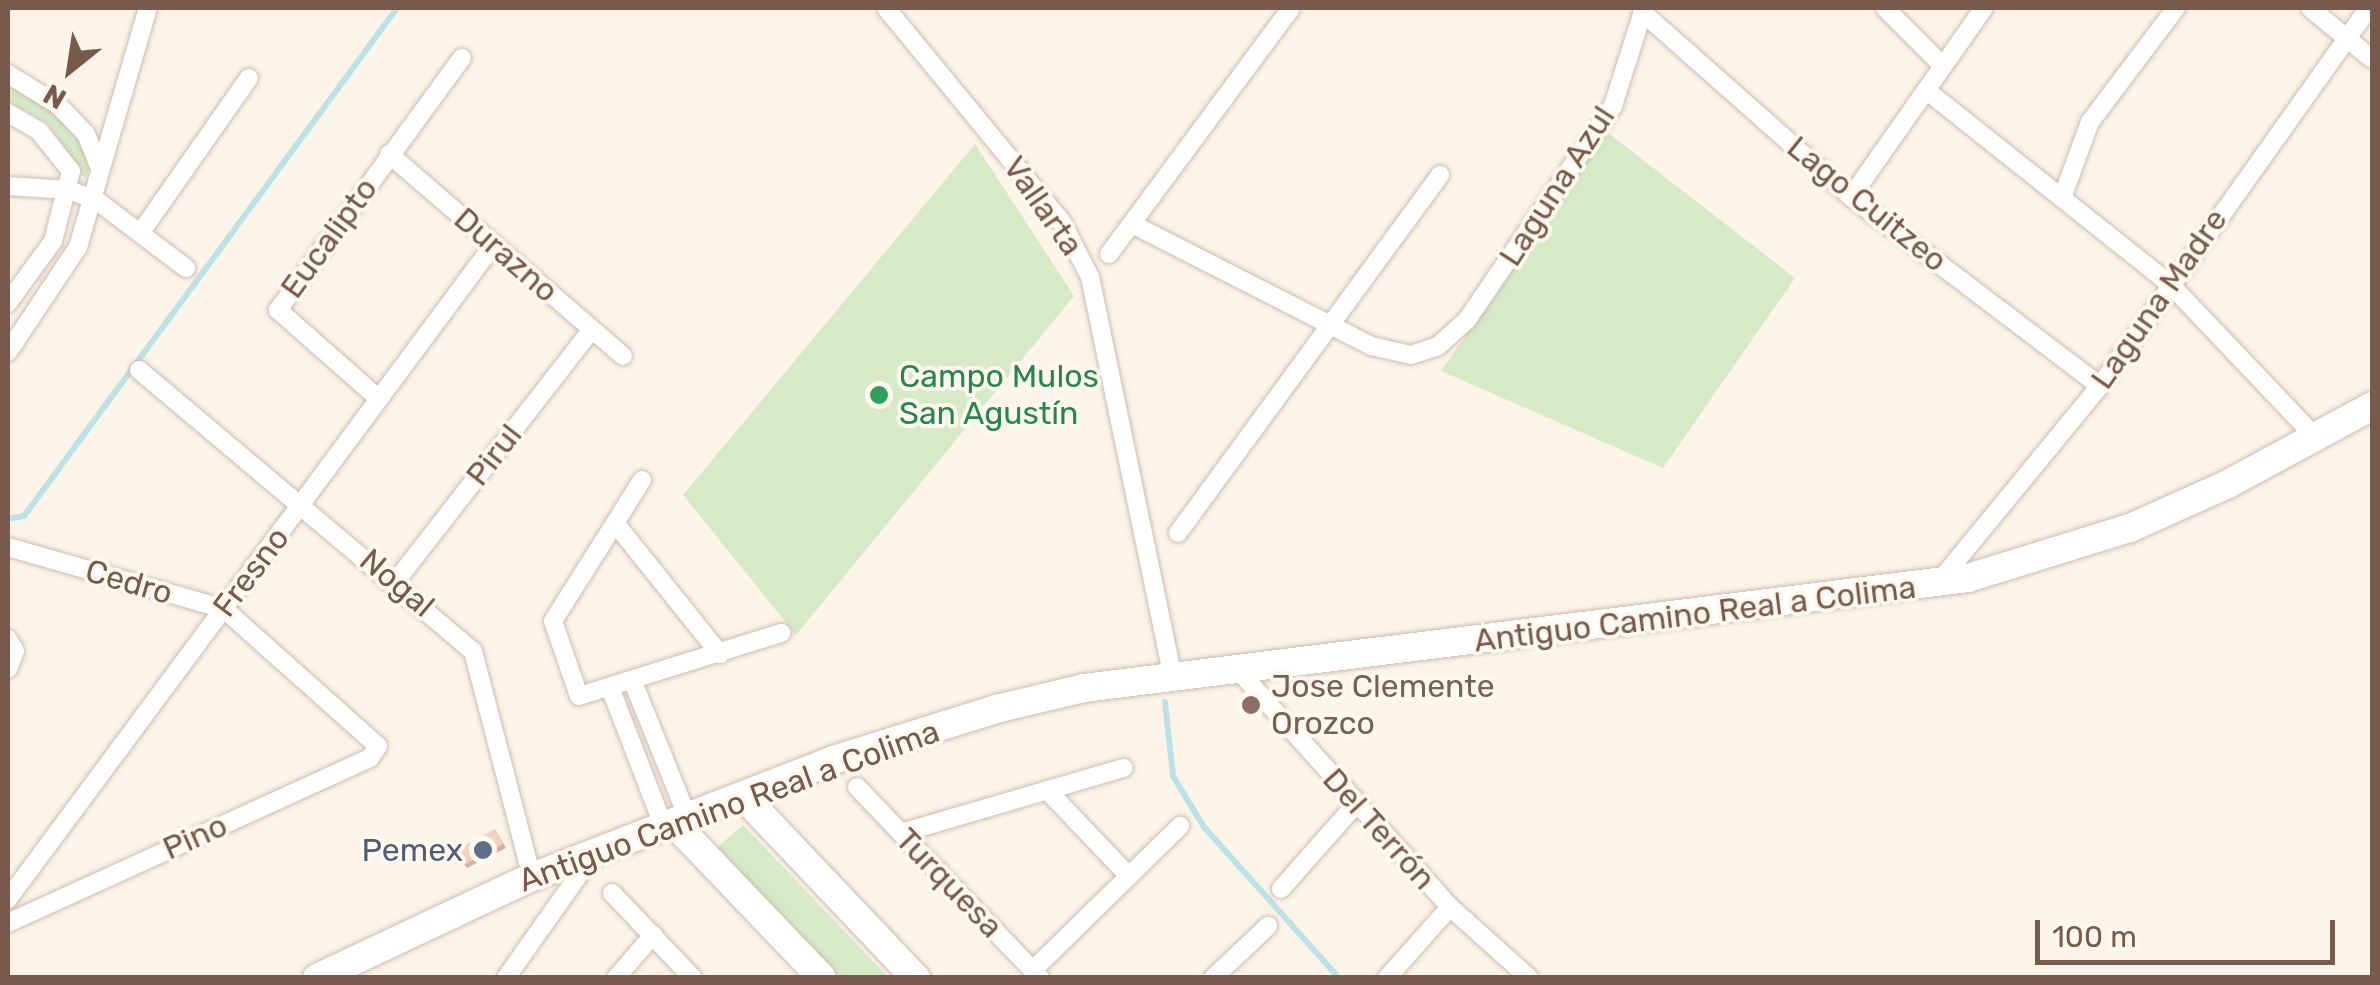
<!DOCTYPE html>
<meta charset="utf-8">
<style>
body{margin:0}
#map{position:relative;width:2380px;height:985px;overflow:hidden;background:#fcf4e9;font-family:Rubik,sans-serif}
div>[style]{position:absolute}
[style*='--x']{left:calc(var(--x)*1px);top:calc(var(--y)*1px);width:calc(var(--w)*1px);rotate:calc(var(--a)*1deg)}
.green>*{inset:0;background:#d6eac7}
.stream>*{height:6px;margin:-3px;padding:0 3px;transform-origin:3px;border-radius:3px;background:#bde2e6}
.roads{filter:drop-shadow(0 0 2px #cebbae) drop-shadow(0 0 2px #cebbae)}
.street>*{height:18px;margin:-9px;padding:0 9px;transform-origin:9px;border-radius:9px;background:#fff}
.secondary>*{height:28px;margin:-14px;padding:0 14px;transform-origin:14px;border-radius:14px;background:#fff}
.wall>*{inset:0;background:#cfb5a6}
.building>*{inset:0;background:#f1d2c1;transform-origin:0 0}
.dots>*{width:28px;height:28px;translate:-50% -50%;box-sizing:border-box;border:5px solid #fff8ef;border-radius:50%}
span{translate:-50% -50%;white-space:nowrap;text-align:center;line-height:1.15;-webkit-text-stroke:8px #fff8ef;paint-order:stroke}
.street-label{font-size:32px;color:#775a4c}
.leisure-label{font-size:32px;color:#27864d}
.left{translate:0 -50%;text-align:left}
.education-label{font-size:32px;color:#785e54}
.service-label{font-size:32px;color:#4e5e75}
.right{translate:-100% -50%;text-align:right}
.frame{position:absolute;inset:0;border:10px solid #775a4c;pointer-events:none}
.north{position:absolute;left:20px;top:20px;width:100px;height:100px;-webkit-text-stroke:8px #fff8ef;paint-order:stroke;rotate:210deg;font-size:28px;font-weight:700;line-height:40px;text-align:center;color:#775a4c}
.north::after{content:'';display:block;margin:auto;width:35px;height:45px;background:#775a4c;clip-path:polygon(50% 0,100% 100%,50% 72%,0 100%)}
.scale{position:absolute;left:2035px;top:920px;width:300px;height:45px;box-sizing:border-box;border:5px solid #775a4c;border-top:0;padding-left:12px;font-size:30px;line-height:35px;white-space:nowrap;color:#775a4c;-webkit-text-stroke:8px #fff8ef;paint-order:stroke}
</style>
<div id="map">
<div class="green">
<i style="clip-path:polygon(8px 81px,56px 110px,81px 135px,93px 160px,85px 178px,48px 123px,8px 101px)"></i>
<i style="clip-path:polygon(1607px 132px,1795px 278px,1663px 468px,1441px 371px)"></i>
<i style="clip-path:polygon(975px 144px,1074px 296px,796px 635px,683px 495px)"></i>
<i style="clip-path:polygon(743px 825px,888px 977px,831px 977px,712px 852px)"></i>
</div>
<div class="stream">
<i style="--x:8;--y:519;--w:16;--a:-11"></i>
<i style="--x:24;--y:516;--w:630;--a:-53.71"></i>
<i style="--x:1165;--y:702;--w:74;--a:83.8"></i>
<i style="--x:1173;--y:776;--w:60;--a:58.7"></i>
<i style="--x:1204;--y:827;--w:203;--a:48.2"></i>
</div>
<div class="roads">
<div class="street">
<i style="--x:886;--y:8;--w:277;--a:50.6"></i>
<i style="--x:1062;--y:222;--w:62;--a:63"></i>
<i style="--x:1090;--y:277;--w:409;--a:78.3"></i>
<i style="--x:1885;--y:8;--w:81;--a:45"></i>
<i style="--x:2310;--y:8;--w:80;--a:39.4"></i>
<i style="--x:1642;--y:12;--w:279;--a:41.5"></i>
<i style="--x:1851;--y:197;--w:313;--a:37.2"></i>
<i style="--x:8;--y:74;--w:59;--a:31.8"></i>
<i style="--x:58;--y:105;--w:40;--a:46"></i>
<i style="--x:86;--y:134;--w:35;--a:68"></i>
<i style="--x:1926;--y:90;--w:310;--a:38.5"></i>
<i style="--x:2169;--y:283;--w:212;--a:46.5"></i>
<i style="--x:8;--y:113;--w:36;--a:30"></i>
<i style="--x:39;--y:131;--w:51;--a:51.3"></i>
<i style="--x:71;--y:171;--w:72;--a:104.4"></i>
<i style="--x:53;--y:241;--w:77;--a:126"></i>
<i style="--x:389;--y:154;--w:309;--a:40.8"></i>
<i style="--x:8;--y:186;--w:61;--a:3.8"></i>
<i style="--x:69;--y:190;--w:29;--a:20"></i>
<i style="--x:96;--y:200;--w:113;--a:37.1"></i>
<i style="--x:1851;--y:197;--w:231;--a:-54.9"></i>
<i style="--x:2062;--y:198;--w:81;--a:-69.8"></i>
<i style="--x:2090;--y:122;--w:143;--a:-53"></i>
<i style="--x:1134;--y:225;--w:266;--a:27"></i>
<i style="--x:1371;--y:346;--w:41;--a:12.7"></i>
<i style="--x:1411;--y:355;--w:28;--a:-18"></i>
<i style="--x:1438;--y:346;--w:39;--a:-42"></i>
<i style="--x:1467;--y:320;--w:259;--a:-55.7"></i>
<i style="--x:1613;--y:106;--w:103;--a:-72.4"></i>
<i style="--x:141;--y:232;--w:188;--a:-55"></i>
<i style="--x:1109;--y:254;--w:306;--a:-53.5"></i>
<i style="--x:8;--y:352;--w:126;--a:-56.3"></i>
<i style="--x:78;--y:247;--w:249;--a:-73.7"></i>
<i style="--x:139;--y:370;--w:436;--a:40.1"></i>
<i style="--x:473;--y:651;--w:234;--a:75.4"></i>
<i style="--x:379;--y:399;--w:135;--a:-138.6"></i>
<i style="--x:278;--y:310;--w:312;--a:-53.9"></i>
<i style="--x:642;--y:480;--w:51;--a:122.1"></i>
<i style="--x:615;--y:523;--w:168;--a:51.3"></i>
<i style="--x:615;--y:523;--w:116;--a:122.3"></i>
<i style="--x:553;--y:621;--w:79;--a:70.9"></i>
<i style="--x:579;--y:696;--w:212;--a:-17.3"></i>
<i style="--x:1178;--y:533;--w:444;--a:-53.8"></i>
<i style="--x:8;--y:547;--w:225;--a:16"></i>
<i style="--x:224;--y:609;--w:206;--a:41.7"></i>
<i style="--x:378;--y:746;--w:14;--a:124"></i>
<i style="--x:370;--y:758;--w:398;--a:155.5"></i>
<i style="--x:396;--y:581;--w:319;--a:-52.1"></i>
<i style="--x:1938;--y:583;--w:255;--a:-50.6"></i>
<i style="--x:2100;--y:386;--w:464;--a:-54.6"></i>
<i style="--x:8;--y:639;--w:14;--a:60"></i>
<i style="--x:15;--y:651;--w:19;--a:111"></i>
<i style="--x:1239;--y:671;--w:317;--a:48.2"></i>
<i style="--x:1450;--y:907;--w:106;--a:41.9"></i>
<i style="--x:633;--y:682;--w:147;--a:68"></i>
<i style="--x:611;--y:690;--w:147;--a:68.9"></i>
<i style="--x:857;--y:787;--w:265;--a:46.2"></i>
<i style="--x:1047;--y:790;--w:119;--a:46.4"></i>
<i style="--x:901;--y:833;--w:232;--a:-16.3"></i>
<i style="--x:1281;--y:889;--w:112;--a:-48.6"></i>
<i style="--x:612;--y:893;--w:117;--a:46.4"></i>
<i style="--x:8;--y:899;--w:816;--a:-53.43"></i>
<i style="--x:1033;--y:970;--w:206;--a:-44.4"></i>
<i style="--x:506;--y:978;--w:149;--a:-54.8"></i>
<i style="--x:616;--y:978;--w:57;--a:-49.3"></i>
<i style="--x:1213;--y:978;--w:76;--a:-43.4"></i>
<i style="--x:1387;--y:978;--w:95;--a:-48.4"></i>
</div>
<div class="secondary">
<i style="--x:744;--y:797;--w:250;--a:46.5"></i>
<i style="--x:674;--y:823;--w:214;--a:46.3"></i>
<i style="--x:317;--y:978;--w:238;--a:-25.2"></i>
<i style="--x:532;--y:877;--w:323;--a:-21.2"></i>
<i style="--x:833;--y:760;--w:175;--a:-17.3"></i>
<i style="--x:1000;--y:708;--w:86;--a:-13.4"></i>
<i style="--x:1084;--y:688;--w:891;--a:-7.09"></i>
<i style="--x:1968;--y:578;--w:170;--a:-17.2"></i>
<i style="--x:2130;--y:528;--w:107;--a:-24.2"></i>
<i style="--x:2228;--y:484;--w:164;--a:-28.4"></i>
</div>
</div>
<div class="wall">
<i style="clip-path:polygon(495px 829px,506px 848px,467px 868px,464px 864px)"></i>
</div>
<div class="building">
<i style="left:495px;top:829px;width:17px;height:43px;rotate:62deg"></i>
</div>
<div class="dots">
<i style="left:879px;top:395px;background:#2e9e5b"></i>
<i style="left:1251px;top:705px;background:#8d6e63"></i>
<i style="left:483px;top:850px;background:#5c6f8a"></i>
</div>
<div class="street-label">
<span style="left:1557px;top:186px;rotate:-57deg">Laguna Azul</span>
<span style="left:1867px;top:204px;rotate:39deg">Lago Cuitzeo</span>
<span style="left:1043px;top:206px;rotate:55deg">Vallarta</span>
<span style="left:329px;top:238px;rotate:-54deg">Eucalipto</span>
<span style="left:506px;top:255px;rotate:41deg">Durazno</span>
<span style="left:2159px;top:299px;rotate:-55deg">Laguna Madre</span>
<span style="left:494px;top:455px;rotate:-52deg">Pirul</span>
<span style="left:251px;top:572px;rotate:-53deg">Fresno</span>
<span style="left:129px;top:582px;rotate:16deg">Cedro</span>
<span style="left:397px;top:583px;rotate:40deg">Nogal</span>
<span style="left:1695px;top:614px;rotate:-7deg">Antiguo Camino Real a Colima</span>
<span style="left:729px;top:806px;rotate:-20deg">Antiguo Camino Real a Colima</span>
<span style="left:1379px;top:829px;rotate:48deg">Del Terrón</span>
<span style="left:195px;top:837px;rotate:-24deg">Pino</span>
<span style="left:949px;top:883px;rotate:46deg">Turquesa</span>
</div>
<div class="leisure-label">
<span class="left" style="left:899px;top:395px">Campo Mulos<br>San Agustín</span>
</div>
<div class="education-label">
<span class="left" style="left:1271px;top:705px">Jose Clemente<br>Orozco</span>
</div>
<div class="service-label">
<span class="right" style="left:463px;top:850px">Pemex</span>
</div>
<div class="frame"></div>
<div class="north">N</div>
<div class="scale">100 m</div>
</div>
